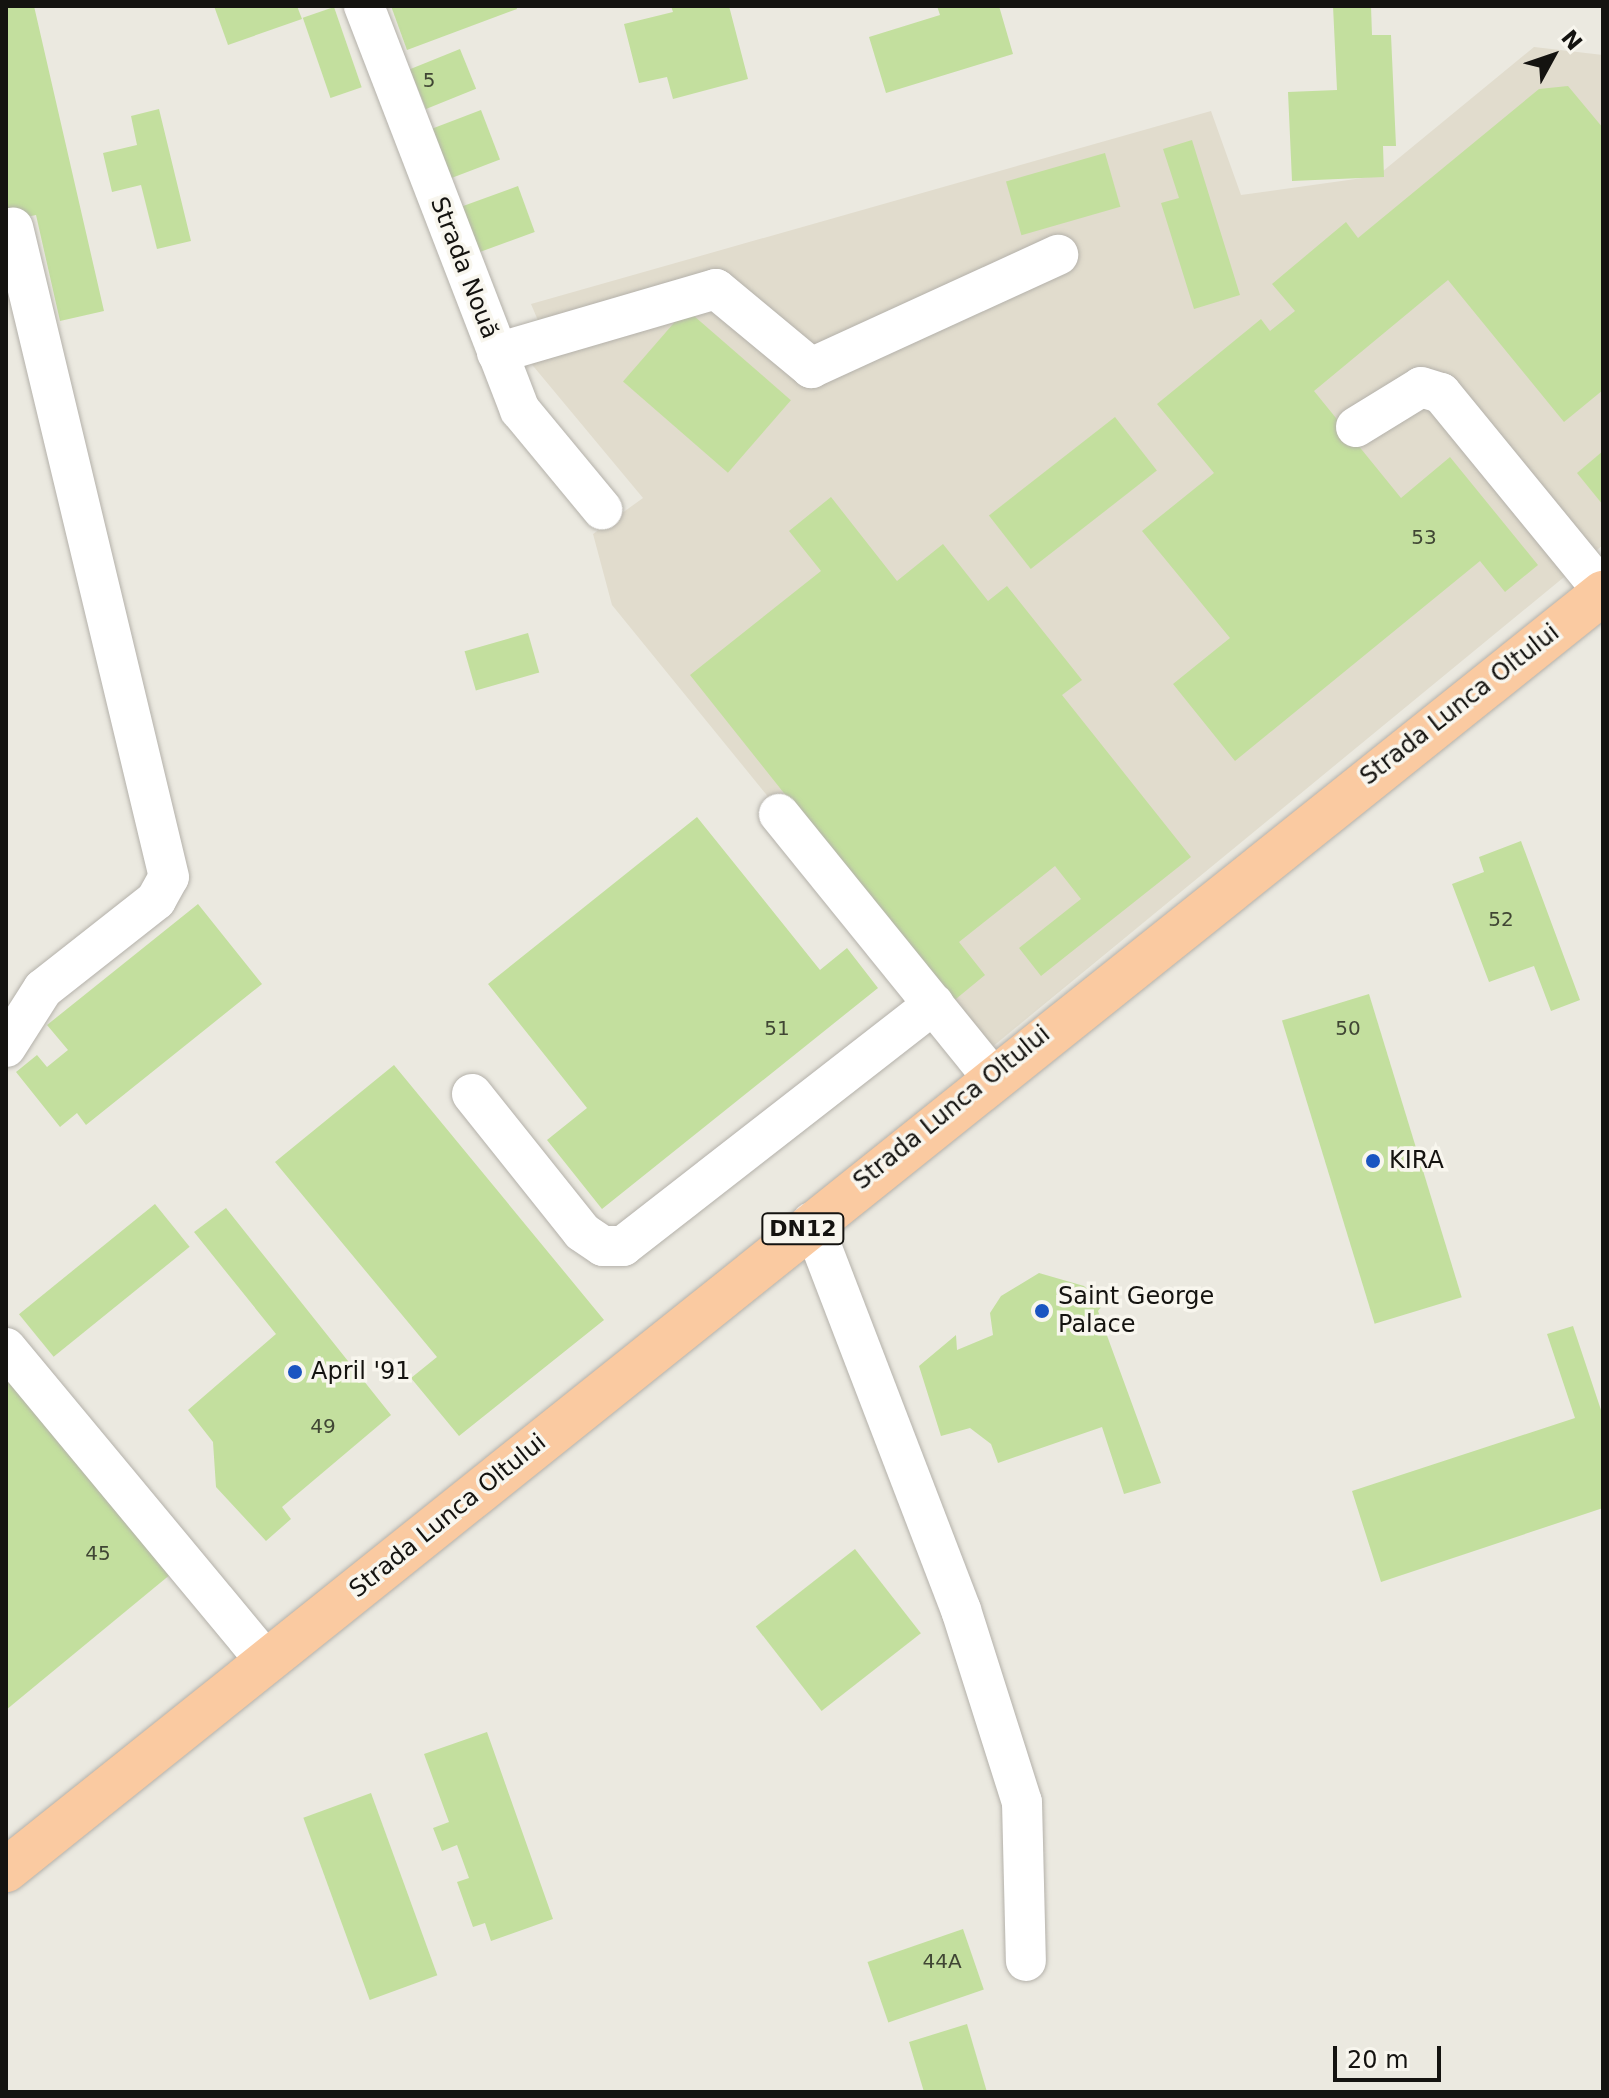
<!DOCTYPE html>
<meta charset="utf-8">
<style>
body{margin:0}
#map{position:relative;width:1609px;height:2098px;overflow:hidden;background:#ebe9e0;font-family:"DejaVu Sans",sans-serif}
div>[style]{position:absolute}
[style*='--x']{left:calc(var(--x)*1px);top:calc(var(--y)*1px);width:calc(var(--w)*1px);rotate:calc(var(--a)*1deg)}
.built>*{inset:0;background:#e1dccd}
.building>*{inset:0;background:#c3df9e;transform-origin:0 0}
.roads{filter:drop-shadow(0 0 2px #b4b1aa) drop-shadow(0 0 2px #b4b1aa)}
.minor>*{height:40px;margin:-20px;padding:0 20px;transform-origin:20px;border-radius:20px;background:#fff}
.major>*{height:44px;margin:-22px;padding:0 22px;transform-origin:22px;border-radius:22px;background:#facaa1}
.dots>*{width:22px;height:22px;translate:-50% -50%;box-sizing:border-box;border:4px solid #f8f6ee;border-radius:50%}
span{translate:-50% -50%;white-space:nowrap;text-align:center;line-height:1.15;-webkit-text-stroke:7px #f8f6ee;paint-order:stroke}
.number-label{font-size:20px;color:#404634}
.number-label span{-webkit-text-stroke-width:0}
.shield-label span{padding:2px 6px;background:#f8f6ee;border:2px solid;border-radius:6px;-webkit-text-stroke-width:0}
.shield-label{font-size:22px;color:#141310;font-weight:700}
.street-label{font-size:24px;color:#141310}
.poi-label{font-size:24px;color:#141310}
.left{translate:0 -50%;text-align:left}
.frame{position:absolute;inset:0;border:8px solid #141310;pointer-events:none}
.north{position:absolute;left:1513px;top:16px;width:80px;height:80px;-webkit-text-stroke:6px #f8f6ee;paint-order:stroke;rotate:50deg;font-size:22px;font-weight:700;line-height:32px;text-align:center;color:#141310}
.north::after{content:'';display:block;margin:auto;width:28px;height:36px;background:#141310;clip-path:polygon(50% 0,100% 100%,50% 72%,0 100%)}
.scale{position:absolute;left:1333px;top:2046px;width:108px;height:36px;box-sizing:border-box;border:4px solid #141310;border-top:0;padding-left:10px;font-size:24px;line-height:28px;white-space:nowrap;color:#141310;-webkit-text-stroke:6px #f8f6ee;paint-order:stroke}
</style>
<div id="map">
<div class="built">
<i style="clip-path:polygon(1534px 47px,1603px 55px,1603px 545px,980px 1057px,612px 605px,593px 534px,643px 498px,529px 361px,550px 349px,531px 304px,1211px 111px,1241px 195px,1377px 176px)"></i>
</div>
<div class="building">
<i style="clip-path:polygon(6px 6px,34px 6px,104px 311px,60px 321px,36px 215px,7px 221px)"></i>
<i style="clip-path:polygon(214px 6px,297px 6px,302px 19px,228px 45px)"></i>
<i style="clip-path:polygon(391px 6px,516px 6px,517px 9px,407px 50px)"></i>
<i style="clip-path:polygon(671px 6px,729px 6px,748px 79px,673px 99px,667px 77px,639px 83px,624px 24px,673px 12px)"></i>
<i style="clip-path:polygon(937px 6px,999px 6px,1013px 54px,886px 93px,869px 37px,940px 15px)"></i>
<i style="clip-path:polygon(1333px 6px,1371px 6px,1372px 35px,1391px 35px,1396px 146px,1383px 146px,1384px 177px,1292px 181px,1288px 92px,1337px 90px)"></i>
<i style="left:334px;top:7px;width:85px;height:33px;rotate:71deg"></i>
<i style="left:460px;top:49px;width:43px;height:54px;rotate:68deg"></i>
<i style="clip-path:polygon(1568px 86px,1603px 128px,1603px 390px,1564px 422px,1448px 280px,1314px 391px,1401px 498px,1450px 457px,1538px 565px,1505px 592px,1480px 561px,1235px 761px,1173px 684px,1230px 638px,1142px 531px,1214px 473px,1157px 404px,1261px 319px,1270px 331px,1295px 311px,1272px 284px,1346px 222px,1358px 238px,1539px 89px)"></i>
<i style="clip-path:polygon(159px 109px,191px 241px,157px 249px,141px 185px,112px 192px,103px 153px,137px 145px,131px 116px)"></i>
<i style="left:481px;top:110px;width:53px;height:54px;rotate:69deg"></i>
<i style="clip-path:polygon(1192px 140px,1240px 295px,1194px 309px,1161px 203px,1179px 198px,1163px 149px)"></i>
<i style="left:1105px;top:153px;width:56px;height:103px;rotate:74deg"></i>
<i style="left:518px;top:186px;width:49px;height:62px;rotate:70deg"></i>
<i style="left:686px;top:309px;width:139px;height:96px;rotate:41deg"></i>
<i style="left:1115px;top:417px;width:68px;height:160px;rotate:52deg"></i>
<i style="clip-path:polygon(1603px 451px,1603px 505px,1577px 473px)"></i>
<i style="clip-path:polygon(831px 497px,897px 581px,943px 544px,988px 601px,1007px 586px,1082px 680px,1062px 695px,1191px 857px,1041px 976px,1019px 948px,1081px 899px,1055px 866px,959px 942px,985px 975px,951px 1003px,690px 675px,821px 571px,789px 531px)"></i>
<i style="left:528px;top:633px;width:41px;height:66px;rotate:74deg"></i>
<i style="clip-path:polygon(697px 817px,820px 970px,847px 948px,878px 988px,602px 1209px,547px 1140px,587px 1108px,488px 984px)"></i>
<i style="clip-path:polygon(1521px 841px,1580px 1000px,1551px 1011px,1534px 966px,1489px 982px,1452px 884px,1484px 872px,1479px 857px)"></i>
<i style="clip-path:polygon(198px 904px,262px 984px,86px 1125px,77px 1113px,60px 1127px,16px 1072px,37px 1055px,47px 1067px,68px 1050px,47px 1025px)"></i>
<i style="left:1369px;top:994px;width:317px;height:91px;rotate:73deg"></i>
<i style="clip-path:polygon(394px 1065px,604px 1320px,459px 1436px,411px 1378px,437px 1357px,275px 1162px)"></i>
<i style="left:155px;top:1204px;width:55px;height:175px;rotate:51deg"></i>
<i style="clip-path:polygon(226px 1208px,391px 1415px,282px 1507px,291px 1519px,266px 1541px,216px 1487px,213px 1442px,188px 1410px,276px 1334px,194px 1232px)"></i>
<i style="clip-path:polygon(1039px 1273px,1084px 1286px,1103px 1305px,1098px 1311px,1161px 1483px,1124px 1494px,1102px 1427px,998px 1463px,991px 1444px,970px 1428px,941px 1436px,919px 1366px,956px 1335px,957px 1350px,993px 1335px,990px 1313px,1001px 1296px)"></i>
<i style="clip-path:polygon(1573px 1326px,1603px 1416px,1603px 1508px,1381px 1582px,1352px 1491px,1575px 1418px,1547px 1334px)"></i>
<i style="clip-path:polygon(6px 1367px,177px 1569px,6px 1710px)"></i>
<i style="left:855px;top:1549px;width:107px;height:126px;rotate:52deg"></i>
<i style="clip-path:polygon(487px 1732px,553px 1919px,491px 1941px,485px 1923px,473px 1927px,457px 1882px,469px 1878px,457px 1845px,442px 1851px,433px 1828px,449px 1822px,424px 1754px)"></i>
<i style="left:371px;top:1793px;width:194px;height:72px;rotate:70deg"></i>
<i style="left:963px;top:1929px;width:64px;height:101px;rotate:71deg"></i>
<i style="clip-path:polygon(967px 2024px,987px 2092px,924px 2092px,909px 2042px)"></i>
</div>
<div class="roads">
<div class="minor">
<i style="--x:364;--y:6;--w:433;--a:68.9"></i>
<i style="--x:520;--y:410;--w:129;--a:50.4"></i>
<i style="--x:497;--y:353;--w:228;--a:-16.3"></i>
<i style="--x:716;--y:289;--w:124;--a:39.7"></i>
<i style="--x:811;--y:368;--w:272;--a:-24.6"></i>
<i style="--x:1356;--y:427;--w:76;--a:-31.6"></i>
<i style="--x:1421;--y:387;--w:21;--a:17"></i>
<i style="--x:1441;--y:393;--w:256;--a:50.7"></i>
<i style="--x:779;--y:814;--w:337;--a:51"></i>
<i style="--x:6;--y:1047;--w:69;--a:-57.5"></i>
<i style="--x:43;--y:989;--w:144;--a:-38.2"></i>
<i style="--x:156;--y:900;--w:26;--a:-61"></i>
<i style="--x:169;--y:877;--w:668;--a:-103.5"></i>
<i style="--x:472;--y:1094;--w:176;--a:51.4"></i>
<i style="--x:582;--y:1232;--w:25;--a:34"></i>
<i style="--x:603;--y:1246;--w:20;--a:0"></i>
<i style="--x:623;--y:1246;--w:394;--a:-37.9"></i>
<i style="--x:812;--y:1222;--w:416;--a:69"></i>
<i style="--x:961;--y:1610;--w:201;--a:72.4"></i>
<i style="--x:1022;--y:1802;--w:159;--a:88.6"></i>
<i style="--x:6;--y:1348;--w:408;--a:50.3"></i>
</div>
<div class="major">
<i style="--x:6;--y:1870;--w:2045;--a:-38.65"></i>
</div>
</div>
<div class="dots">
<i style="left:1373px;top:1161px;background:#1a55c1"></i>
<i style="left:1042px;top:1311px;background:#1a55c1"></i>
<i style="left:295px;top:1372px;background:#1a55c1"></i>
</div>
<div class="number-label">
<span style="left:429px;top:80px">5</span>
<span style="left:1424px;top:537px">53</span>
<span style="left:1501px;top:919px">52</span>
<span style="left:777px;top:1028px">51</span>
<span style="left:1348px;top:1028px">50</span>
<span style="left:323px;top:1426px">49</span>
<span style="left:98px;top:1553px">45</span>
<span style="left:942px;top:1961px">44A</span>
</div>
<div class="shield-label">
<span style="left:803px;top:1229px">DN12</span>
</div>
<div class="street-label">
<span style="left:464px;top:268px;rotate:69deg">Strada Nouă</span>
<span style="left:1460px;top:705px;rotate:-38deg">Strada Lunca Oltului</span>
<span style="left:952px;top:1108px;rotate:-39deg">Strada Lunca Oltului</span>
<span style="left:448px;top:1516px;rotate:-39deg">Strada Lunca Oltului</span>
</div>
<div class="poi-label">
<span class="left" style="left:1389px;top:1161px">KIRA</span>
<span class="left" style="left:1058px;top:1311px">Saint George<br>Palace</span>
<span class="left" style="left:311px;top:1372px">April '91</span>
</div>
<div class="frame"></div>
<div class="north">N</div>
<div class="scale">20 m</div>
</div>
